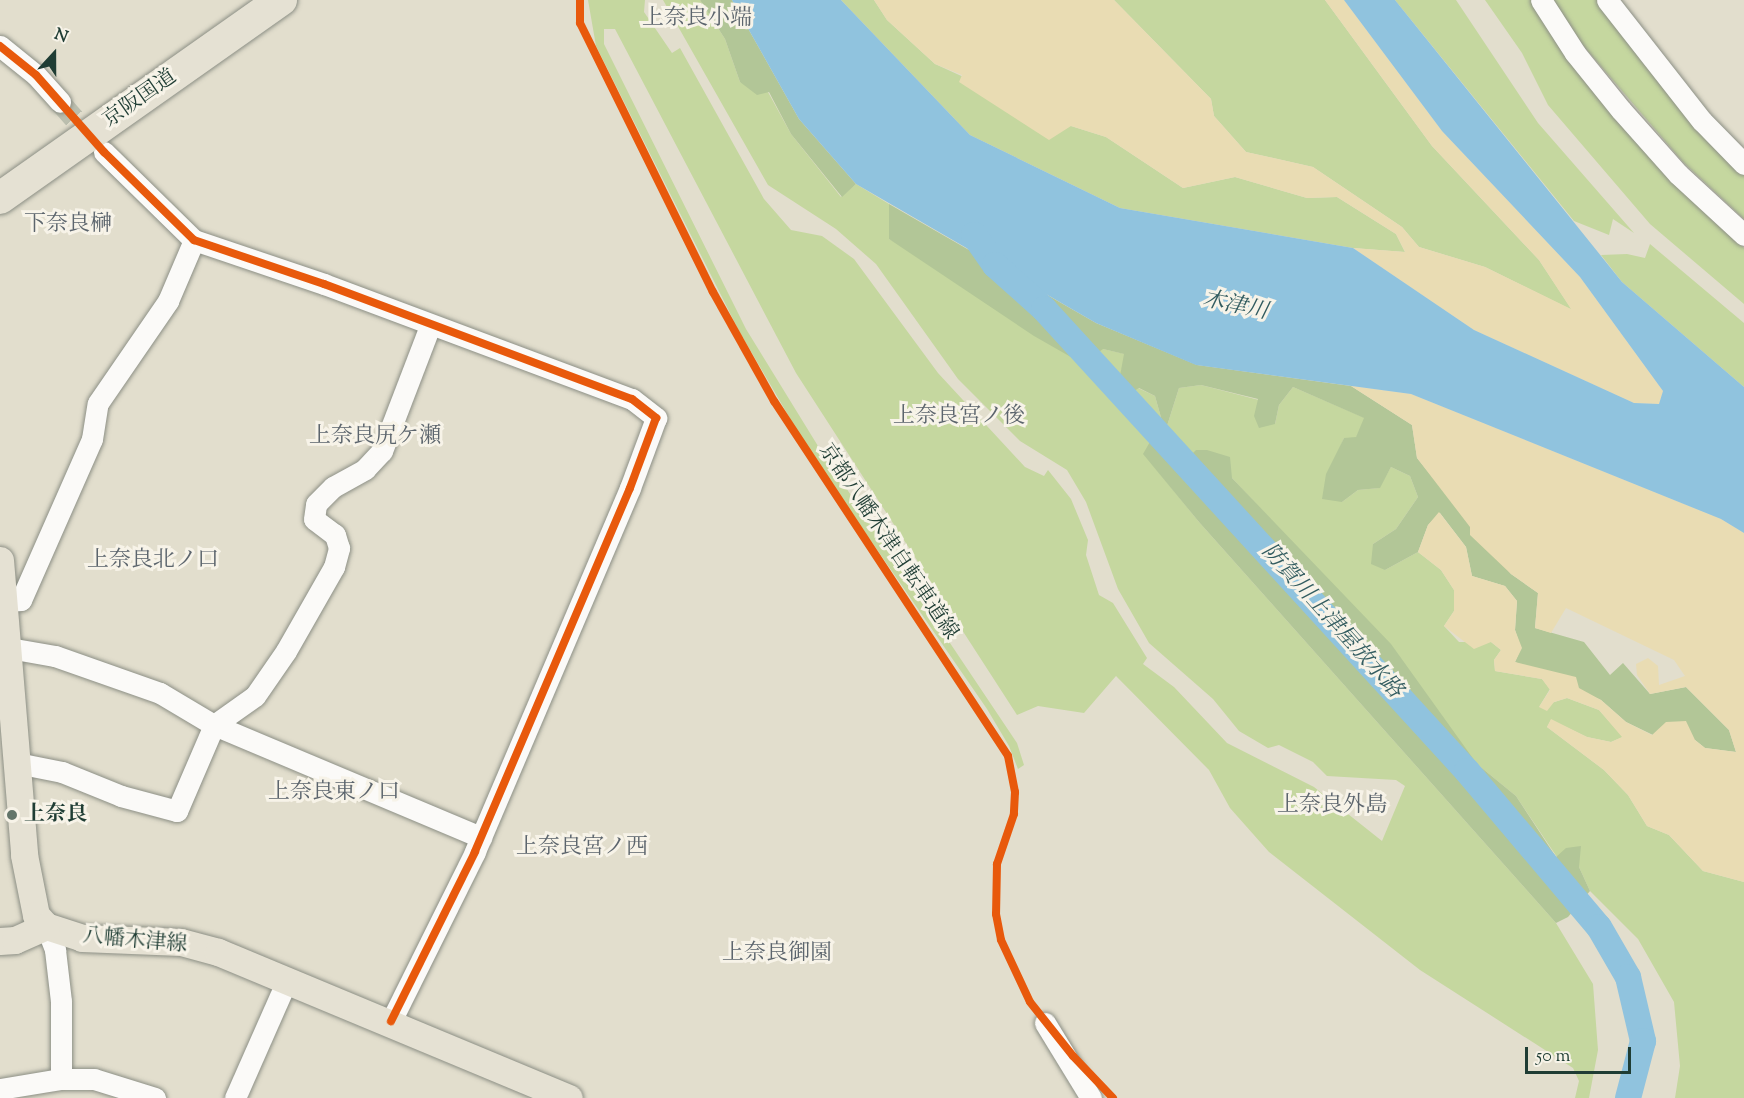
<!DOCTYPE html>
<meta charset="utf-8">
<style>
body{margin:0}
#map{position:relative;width:1744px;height:1098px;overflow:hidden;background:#e2decd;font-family:"Sorts Mill Goudy","Noto Serif JP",serif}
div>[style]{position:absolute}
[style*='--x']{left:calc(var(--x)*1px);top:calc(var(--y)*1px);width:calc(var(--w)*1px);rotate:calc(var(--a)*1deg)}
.green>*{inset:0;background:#c5d79f}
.forest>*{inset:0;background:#b2c697}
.sand>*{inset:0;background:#e9dcb3}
.water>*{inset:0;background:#90c3de}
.river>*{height:26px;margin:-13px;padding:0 13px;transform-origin:13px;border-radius:13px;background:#90c3de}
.minor-tunnel>*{height:21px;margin-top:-10.5px;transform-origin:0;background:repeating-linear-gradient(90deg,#bbbeae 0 21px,transparent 0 31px)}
.roads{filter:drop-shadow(0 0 2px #8c8f85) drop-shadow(0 0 2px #8c8f85)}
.minor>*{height:21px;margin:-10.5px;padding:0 10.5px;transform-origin:10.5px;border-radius:10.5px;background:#fbfaf8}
.major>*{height:27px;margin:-13.5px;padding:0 13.5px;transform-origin:13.5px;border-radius:13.5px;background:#e5e1d3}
.highway>*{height:32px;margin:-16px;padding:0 16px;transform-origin:16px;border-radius:16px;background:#e5e1d3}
.cycleway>*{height:8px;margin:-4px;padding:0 4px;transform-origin:4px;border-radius:4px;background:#e8590c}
.dots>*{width:16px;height:16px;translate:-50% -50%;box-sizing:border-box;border:3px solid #f7f3e8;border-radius:50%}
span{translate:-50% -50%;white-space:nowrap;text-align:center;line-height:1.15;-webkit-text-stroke:6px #f7f3e8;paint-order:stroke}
.street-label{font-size:21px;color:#1f3d34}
.poi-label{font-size:21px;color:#1f3d34;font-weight:700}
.left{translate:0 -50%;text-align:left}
.neighbourhood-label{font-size:22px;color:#5c656d}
.water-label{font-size:22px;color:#325c60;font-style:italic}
.north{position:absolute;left:24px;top:24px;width:60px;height:60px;-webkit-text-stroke:4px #f7f3e8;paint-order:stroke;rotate:21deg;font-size:16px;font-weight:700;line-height:24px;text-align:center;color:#1f3d34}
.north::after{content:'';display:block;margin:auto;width:21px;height:27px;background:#1f3d34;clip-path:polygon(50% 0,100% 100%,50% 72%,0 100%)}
.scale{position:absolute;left:1525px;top:1047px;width:106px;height:27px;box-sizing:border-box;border:3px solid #1f3d34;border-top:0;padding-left:8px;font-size:18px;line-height:21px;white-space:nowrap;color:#1f3d34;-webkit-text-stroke:4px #f7f3e8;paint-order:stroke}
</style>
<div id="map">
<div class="green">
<i style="clip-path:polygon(588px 0,645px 0,644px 12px,672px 53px,680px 48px,764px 199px,791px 230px,822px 236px,854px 259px,938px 373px,1025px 467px,1044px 476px,1048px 470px,1071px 499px,1088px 540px,1086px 555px,1099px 595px,1113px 603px,1147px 658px,1143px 664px,1174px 687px,1227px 743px,1314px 787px,1382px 841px,1405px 786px,1396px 780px,1327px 776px,1313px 762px,1279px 745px,1268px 748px,1239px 731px,1213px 699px,1149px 643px,1118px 589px,1086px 502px,1067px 470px,1020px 441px,958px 379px,876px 264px,836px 229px,768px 185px,663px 0,700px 0,725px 39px,740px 82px,768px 92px,791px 134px,841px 197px,856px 184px,889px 204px,889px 239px,1103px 349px,1125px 354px,1115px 402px,1138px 388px,1155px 396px,1162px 421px,1144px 454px,1199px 522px,1556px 923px,1593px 984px,1598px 1050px,1589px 1098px,1575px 1098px,1579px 1081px,1573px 1068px,1420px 970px,1269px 852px,1230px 808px,1209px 770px,1116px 676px,1084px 713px,1038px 706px,1017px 715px,796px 373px,615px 29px,604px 29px,604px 44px,746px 329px,818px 446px,1017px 743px,1024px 765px,1018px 769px,1009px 746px,987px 709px,809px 451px,738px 329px,596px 46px)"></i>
<i style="clip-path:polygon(841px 0,874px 0,887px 20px,935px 64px,1071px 126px,1106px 137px,1183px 188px,1235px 177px,1307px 198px,1337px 197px,1396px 234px,1405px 252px,1353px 248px,1120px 208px,970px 135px)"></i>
<i style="clip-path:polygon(1114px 0,1325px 0,1432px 146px,1539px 260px,1572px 310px,1485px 267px,1419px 247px,1402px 227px,1313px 167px,1246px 152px,1214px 116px,1211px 99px)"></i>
<i style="clip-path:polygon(1395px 0,1456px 0,1538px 123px,1634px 233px,1613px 219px,1609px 235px,1574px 221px)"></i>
<i style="clip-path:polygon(1485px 0,1532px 0,1656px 163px,1744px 248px,1744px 304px,1650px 224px,1548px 105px,1522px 53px)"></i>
<i style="clip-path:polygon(1552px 0,1599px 0,1642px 62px,1744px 172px,1744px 219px,1683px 162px,1581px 43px)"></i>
<i style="clip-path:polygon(1650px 244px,1744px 323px,1744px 387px,1622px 282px,1601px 255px,1627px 254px,1645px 258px)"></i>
<i style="clip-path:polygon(1201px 385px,1259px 400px,1275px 424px,1279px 405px,1293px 387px,1365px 418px,1356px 438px,1344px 438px,1338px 452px,1342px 502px,1358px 490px,1379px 488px,1391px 467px,1410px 476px,1418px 497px,1396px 529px,1373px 544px,1385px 570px,1418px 552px,1441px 570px,1454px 590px,1454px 611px,1444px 626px,1459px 642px,1491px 642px,1501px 650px,1494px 660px,1495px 671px,1542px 679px,1550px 689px,1539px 707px,1567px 698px,1599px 710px,1623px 737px,1611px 742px,1587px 737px,1551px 720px,1547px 727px,1604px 770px,1628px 795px,1647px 826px,1669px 835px,1703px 871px,1744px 882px,1744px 1098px,1675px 1098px,1680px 1066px,1674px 1002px,1638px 939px,1590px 891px,1579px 867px,1557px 857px,1516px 796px,1477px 764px,1304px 555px,1232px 478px,1171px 454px,1166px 429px,1179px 388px)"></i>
</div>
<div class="forest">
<i style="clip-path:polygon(700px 0,732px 0,799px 119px,856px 184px,842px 197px,791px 134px,769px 92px,757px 95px,740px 82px,725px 39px)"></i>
<i style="clip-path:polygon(889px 204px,1096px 323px,1197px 365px,1351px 386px,1412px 425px,1417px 458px,1511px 574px,1538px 593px,1535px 628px,1584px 642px,1610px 675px,1623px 663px,1650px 694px,1686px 687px,1729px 730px,1736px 752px,1705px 748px,1695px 740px,1653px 735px,1626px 722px,1601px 700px,1515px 662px,1521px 648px,1515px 630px,1517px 601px,1505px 586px,1472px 576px,1466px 547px,1440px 513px,1428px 525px,1418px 552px,1385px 570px,1371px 564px,1373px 544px,1396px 529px,1418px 497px,1410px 476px,1391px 467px,1380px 488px,1358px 490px,1342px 502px,1322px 499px,1326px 474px,1344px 438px,1356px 437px,1364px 418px,1293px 387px,1279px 405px,1275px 424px,1259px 428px,1254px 416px,1258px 399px,1201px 385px,1179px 388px,1166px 429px,1171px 454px,1188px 458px,1196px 450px,1207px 450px,1230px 457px,1232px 478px,1391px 644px,1477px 764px,1516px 796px,1556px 857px,1566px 848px,1581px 846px,1579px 867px,1590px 891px,1568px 917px,1556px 923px,1199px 522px,1143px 454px,1162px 421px,1155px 396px,1139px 388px,1115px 403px,1124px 354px,1103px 349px,1083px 364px,1034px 336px,889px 239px)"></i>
</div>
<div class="sand">
<i style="clip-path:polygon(874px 0,1114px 0,1211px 99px,1214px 116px,1246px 152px,1313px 167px,1402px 227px,1419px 247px,1485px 267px,1571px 309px,1539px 260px,1432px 146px,1325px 0,1344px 0,1442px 131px,1580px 277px,1663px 391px,1659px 404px,1634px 403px,1474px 330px,1353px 248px,1405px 252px,1396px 234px,1337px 197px,1307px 198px,1235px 177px,1183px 188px,1106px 137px,1071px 126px,1049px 140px,959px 82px,962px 75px,935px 64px,887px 20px)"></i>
<i style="clip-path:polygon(1351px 386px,1411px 394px,1721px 519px,1744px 533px,1744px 882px,1703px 871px,1669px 835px,1647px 826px,1628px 795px,1604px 770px,1547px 727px,1551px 719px,1587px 737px,1611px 742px,1622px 737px,1599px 710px,1567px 698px,1554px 702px,1547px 711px,1539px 707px,1550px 690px,1542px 679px,1495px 671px,1494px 660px,1501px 650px,1491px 642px,1474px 649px,1444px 626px,1454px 611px,1454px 590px,1441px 570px,1418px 552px,1428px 525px,1439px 512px,1466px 547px,1472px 576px,1505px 586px,1517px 601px,1515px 630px,1522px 648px,1515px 662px,1576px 677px,1579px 688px,1601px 700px,1626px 722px,1652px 735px,1666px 722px,1686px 721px,1695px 740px,1705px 748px,1736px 752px,1729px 730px,1686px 687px,1650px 694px,1637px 675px,1636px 664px,1648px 658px,1658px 666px,1659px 685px,1685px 676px,1674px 660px,1566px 608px,1551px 633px,1535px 628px,1538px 593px,1511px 574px,1470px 535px,1470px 527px,1417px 458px,1412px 425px)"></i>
</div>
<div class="water">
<i style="clip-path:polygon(732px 0,841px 0,970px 135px,1120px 208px,1353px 248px,1474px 330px,1634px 403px,1659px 404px,1663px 391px,1580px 277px,1442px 131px,1344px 0,1395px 0,1622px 282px,1744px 387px,1744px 533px,1721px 519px,1411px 394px,1196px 365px,1096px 323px,856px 184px,799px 119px)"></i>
</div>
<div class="river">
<i style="--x:974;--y:235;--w:37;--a:55"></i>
<i style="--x:995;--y:265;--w:66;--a:41.9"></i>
<i style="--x:1044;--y:309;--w:626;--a:47.52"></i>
<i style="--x:1467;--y:771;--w:204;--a:49.8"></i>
<i style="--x:1599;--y:927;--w:58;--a:59.9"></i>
<i style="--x:1628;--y:977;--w:66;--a:76.8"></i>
<i style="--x:1643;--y:1041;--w:59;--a:104.7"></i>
</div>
<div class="minor-tunnel">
<i style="--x:60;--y:102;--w:56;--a:48.6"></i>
</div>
<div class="roads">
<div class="minor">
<i style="--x:1541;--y:0;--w:63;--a:57.3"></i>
<i style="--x:1575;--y:53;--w:73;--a:51.1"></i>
<i style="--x:1621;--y:110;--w:86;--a:48.3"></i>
<i style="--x:1678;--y:174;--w:90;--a:42.7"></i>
<i style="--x:1607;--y:0;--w:154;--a:51.9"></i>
<i style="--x:1702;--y:121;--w:60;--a:45.7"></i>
<i style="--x:0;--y:46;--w:46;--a:38.9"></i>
<i style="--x:36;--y:75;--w:36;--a:48"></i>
<i style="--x:104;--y:152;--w:126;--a:44.4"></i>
<i style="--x:194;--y:240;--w:137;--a:18.7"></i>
<i style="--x:324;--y:284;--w:329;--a:20.5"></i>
<i style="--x:632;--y:399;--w:31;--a:38"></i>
<i style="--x:656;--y:418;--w:75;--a:110.4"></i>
<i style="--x:630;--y:488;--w:396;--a:113.1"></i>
<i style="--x:475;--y:852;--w:189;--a:116.4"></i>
<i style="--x:6;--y:601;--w:15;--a:-4"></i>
<i style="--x:21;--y:600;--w:176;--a:-66.2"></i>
<i style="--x:92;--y:439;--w:36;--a:-81"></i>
<i style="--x:98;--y:403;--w:124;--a:-55.5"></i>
<i style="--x:168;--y:301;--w:66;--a:-66.9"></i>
<i style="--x:9;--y:648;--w:47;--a:9.9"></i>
<i style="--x:55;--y:656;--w:111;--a:19.4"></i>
<i style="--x:160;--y:693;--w:63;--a:30.7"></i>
<i style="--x:214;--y:725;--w:290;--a:22.8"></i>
<i style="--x:17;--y:763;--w:46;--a:11.3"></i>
<i style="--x:62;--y:772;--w:64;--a:22.1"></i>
<i style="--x:121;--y:796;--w:58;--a:15"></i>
<i style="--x:177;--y:811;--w:94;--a:-66.7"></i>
<i style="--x:214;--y:725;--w:50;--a:-35.3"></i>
<i style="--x:255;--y:696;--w:55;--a:-55.4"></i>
<i style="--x:286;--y:651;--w:97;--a:-60.3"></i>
<i style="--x:334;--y:567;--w:20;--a:-75"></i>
<i style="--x:339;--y:548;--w:14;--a:-107"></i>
<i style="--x:335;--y:535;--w:26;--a:-143"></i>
<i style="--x:314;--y:519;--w:15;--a:-82"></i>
<i style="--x:316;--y:504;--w:24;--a:-45"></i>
<i style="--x:333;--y:487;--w:37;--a:-29"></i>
<i style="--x:365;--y:469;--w:25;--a:-47"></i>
<i style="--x:382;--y:451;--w:134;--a:-69"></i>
<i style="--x:46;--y:926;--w:26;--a:69"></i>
<i style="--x:55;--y:950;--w:51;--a:83.3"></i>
<i style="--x:61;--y:1001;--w:78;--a:90"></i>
<i style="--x:1045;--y:1023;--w:88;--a:58.5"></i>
<i style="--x:0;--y:1089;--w:62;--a:-9.3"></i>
<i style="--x:61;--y:1079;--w:33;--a:0"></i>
<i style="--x:94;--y:1079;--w:64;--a:17.3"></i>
<i style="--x:235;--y:1098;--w:129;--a:-66.2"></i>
</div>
<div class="major">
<i style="--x:0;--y:560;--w:296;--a:85.3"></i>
<i style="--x:24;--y:855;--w:61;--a:78.7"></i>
<i style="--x:36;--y:915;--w:15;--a:48"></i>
<i style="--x:46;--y:926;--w:38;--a:18"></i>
<i style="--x:82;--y:938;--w:99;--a:2.3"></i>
<i style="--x:181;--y:942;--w:38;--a:15"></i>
<i style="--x:218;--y:952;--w:380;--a:22.6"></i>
<i style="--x:0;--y:941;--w:15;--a:-4"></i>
<i style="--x:15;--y:940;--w:34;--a:-24"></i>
</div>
<div class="highway">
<i style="--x:0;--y:198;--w:344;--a:-35.2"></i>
</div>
</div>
<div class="cycleway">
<i style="--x:580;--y:0;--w:23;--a:90"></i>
<i style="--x:580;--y:23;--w:300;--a:63.7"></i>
<i style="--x:713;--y:292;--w:125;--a:60.8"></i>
<i style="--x:774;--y:401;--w:425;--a:56.6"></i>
<i style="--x:1008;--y:756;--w:37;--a:79"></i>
<i style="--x:1015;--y:792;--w:22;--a:93"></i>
<i style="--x:1014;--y:814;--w:53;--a:108.8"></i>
<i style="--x:997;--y:864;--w:50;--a:91.1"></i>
<i style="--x:996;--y:914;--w:26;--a:79"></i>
<i style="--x:1001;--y:940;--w:68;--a:64.9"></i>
<i style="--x:1030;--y:1002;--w:69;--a:51.5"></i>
<i style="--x:1073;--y:1056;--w:58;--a:46.4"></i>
<i style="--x:0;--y:46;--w:46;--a:38.9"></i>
<i style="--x:36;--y:75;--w:103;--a:48.6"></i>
<i style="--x:104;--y:152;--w:126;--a:44.4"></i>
<i style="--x:194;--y:240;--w:137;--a:18.7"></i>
<i style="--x:324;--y:284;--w:329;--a:20.5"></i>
<i style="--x:632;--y:399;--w:31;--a:38"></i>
<i style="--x:656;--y:418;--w:75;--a:110.4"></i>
<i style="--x:630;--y:488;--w:396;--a:113.1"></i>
<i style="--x:475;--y:852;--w:189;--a:116.4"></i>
</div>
<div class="dots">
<i style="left:12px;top:815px;background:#63756a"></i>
</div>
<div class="street-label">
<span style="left:140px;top:99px;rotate:-35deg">京阪国道</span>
<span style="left:888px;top:542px;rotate:56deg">京都八幡木津自転車道線</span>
<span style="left:135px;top:941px;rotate:5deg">八幡木津線</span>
</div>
<div class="poi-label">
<span class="left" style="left:24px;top:815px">上奈良</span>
</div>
<div class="neighbourhood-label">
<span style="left:697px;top:20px">上奈良小端</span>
<span style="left:68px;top:226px">下奈良榊</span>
<span style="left:959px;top:418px">上奈良宮ノ後</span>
<span style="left:375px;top:438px">上奈良尻ケ瀬</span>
<span style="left:153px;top:562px">上奈良北ノ口</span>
<span style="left:334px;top:794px">上奈良東ノ口</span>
<span style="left:1332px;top:807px">上奈良外島</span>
<span style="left:582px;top:849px">上奈良宮ノ西</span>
<span style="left:777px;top:955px">上奈良御園</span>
</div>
<div class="water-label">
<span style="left:1235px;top:307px;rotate:12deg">木津川</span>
<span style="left:1331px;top:622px;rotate:48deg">防賀川上津屋放水路</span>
</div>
<div class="north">N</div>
<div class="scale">50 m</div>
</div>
